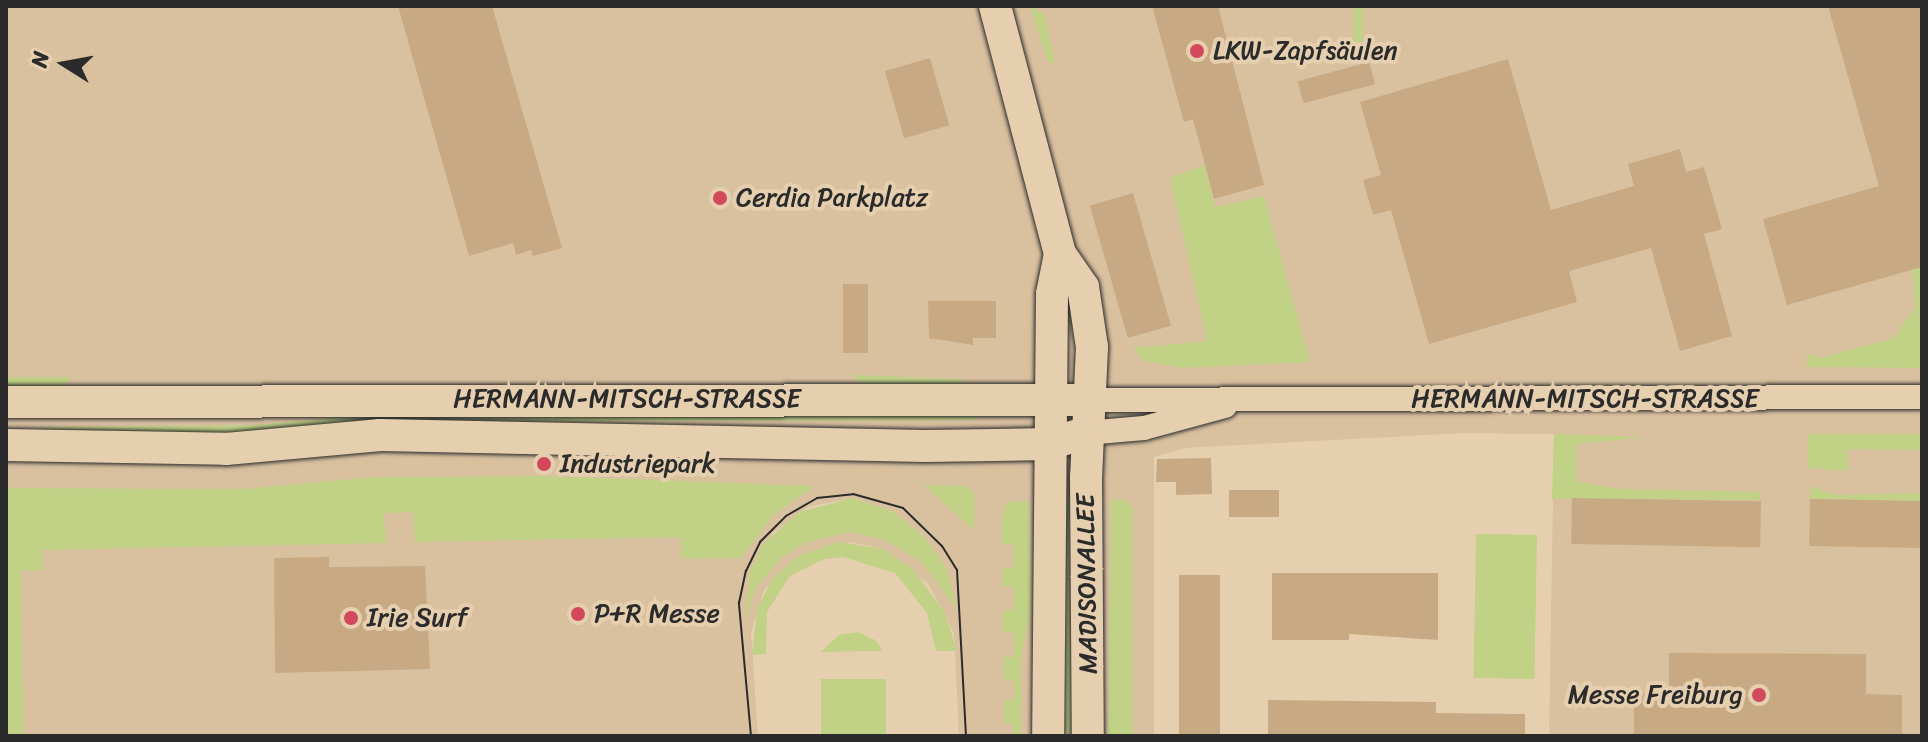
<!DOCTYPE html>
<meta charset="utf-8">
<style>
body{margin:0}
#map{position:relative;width:1928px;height:742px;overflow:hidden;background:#e6cfaf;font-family:Sriracha,sans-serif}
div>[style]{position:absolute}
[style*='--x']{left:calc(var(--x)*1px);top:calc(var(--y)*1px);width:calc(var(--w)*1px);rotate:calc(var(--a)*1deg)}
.built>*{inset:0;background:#d9c1a0}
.green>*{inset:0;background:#c1d287;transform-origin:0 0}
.building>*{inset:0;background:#c7aa83;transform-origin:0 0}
.roads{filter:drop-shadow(0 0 2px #2b2b2b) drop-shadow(0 0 2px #2b2b2b)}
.street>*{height:24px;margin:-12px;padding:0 12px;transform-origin:12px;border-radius:12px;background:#e6cfaf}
.secondary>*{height:32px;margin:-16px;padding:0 16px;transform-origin:16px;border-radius:16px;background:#e6cfaf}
.tram>*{height:2px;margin:-1px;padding:0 1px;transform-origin:1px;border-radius:1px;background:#2b2b2b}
.dots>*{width:22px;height:22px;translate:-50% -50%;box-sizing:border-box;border:4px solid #e6cfaf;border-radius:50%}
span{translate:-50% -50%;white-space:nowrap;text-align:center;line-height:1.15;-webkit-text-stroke:8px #e6cfaf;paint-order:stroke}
.poi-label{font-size:26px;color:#2b2b2b}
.left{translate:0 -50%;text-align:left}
.right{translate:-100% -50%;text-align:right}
.street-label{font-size:26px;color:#2b2b2b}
.frame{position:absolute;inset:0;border:8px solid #2b2b2b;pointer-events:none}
.north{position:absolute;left:24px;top:24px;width:80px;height:80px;-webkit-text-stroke:6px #e6cfaf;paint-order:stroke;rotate:281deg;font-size:22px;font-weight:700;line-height:32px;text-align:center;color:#2b2b2b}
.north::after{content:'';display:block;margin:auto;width:28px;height:36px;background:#2b2b2b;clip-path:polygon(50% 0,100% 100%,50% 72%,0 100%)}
</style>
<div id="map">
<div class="built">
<i style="clip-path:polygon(evenodd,6px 6px,1922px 6px,1922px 736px,1549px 736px,1554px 434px,1463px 433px,1185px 448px,1154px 457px,1154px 736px,959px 736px,954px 633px,929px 585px,883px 549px,850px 542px,798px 556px,764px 590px,751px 632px,758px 736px,6px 736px,6px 6px,852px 498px,892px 511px,925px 537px,947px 569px,955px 605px,920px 561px,885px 540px,852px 532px,806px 542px,781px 558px,756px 588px,746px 616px,749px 573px,773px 533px,808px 507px,852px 498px)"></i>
</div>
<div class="green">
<i style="clip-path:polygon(1030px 6px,1044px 14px,1055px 63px,1048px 62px)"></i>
<i style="left:1353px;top:6px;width:10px;height:58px"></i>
<i style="clip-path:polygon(1205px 165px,1215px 207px,1264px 196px,1310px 362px,1182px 368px,1142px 360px,1133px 348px,1207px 341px,1170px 178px)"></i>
<i style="clip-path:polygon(1922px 267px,1922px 368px,1807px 367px,1807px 354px,1821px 358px,1894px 338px,1915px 307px,1912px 270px)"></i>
<i style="clip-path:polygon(854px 375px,961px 379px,964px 385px,860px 385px)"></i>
<i style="clip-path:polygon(6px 377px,73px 377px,61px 388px,6px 389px)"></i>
<i style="clip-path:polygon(976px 411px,976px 420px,464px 422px,258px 434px,43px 434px,43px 427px,256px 425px,363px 415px)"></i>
<i style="clip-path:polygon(1554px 434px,1646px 437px,1576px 444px,1577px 482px,1620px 489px,1760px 492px,1761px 500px,1552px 499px)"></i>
<i style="clip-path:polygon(1808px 434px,1922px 434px,1922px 450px,1847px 449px,1848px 471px,1808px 468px)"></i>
<i style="clip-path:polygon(545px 476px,815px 486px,774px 514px,741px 558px,681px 559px,681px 537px,415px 542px,413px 512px,384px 513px,386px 543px,42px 550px,43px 570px,21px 571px,24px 736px,6px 736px,6px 488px,243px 489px,373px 477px)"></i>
<i style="clip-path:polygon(924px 485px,965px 486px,975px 494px,974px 531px)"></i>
<i style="clip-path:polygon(1811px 486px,1836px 495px,1922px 493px,1922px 501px,1810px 499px)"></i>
<i style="clip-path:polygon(852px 498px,892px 511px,925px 537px,947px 569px,957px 608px,920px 561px,885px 540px,851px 532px,806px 542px,781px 558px,756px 588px,745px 619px,749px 573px,763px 544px,799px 512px)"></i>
<i style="clip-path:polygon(1111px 499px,1126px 500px,1133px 510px,1133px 736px,1108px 736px)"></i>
<i style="left:1063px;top:500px;width:7px;height:236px"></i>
<i style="clip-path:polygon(1029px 501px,1032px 603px,1021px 657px,1021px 736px,1013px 736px,1013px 724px,1004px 723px,1004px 700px,1014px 700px,1014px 681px,1004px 680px,1003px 657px,1014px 657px,1014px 633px,1003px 632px,1003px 610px,1014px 609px,1014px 587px,1002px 586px,1002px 569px,1013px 568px,1013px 544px,1002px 544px,1001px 522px,1006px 502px)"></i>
<i style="left:1476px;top:534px;width:61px;height:144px;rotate:1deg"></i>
<i style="clip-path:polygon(839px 542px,883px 549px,913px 569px,945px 613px,957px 651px,936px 651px,927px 613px,895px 573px,843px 557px,824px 559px,790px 576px,767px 612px,766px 654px,752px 655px,757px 609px,773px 578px,798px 556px)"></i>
<i style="clip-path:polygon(858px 632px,877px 641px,882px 651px,821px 652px,839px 635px)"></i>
<i style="left:821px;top:679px;width:65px;height:57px"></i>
</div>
<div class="building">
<i style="clip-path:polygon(398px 6px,492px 6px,562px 248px,533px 256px,531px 250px,516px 255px,513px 243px,469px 256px)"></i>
<i style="clip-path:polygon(1152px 6px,1218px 6px,1264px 185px,1214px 199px,1193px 119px,1184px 122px)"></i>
<i style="clip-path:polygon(1828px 6px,1922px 6px,1922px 267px,1787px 305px,1763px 219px,1879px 186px)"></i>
<i style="left:930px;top:58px;width:70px;height:47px;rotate:74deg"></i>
<i style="clip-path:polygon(1508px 59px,1551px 210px,1634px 186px,1628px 164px,1680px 149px,1686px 172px,1704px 167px,1722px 229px,1704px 234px,1732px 336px,1680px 351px,1651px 248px,1569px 271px,1577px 302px,1429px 344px,1391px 210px,1373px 215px,1363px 180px,1381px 175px,1360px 102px)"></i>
<i style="left:1369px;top:62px;width:23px;height:74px;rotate:75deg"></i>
<i style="left:1133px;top:193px;width:138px;height:45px;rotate:74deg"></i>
<i style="left:843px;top:284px;width:25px;height:69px"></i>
<i style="clip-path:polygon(928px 301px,996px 301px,996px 338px,973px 338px,973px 345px,929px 338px)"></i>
<i style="clip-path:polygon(1211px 458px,1212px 494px,1176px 495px,1176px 482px,1156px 482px,1157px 459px)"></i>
<i style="left:1229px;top:490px;width:50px;height:27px"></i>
<i style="left:1572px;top:498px;width:189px;height:46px;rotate:1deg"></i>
<i style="left:1810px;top:499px;width:112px;height:47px;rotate:1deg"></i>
<i style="clip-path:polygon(329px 557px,329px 567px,425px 566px,430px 669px,275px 673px,274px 558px)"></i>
<i style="clip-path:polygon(1272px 573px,1438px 573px,1438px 640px,1349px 634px,1349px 640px,1272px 640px)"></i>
<i style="left:1179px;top:575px;width:41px;height:161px"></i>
<i style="clip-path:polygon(1669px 653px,1866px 654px,1866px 694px,1902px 695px,1902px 736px,1634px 736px,1634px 693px,1669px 694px)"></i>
<i style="clip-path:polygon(1268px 700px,1436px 702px,1436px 713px,1525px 714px,1525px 736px,1268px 736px)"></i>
</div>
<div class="roads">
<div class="street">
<i style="--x:1087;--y:400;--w:835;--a:-0.21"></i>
<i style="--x:1086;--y:433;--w:58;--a:-4.9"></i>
<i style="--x:1144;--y:428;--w:84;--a:-15.2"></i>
</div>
<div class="secondary">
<i style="--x:995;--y:6;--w:256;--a:75.3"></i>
<i style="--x:1060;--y:254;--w:41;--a:101.3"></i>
<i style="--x:1052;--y:294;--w:442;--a:90.5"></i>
<i style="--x:1060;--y:254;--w:40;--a:55.1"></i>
<i style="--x:1083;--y:287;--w:61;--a:81.5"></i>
<i style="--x:1092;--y:347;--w:130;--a:92.6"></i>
<i style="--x:1086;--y:477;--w:259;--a:89.6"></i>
<i style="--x:6;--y:402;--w:1081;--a:-0.11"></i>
<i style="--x:6;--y:445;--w:220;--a:1"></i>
<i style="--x:226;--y:449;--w:155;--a:-5.2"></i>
<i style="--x:380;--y:435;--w:545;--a:1.16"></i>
<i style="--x:925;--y:446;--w:124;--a:-0.9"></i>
<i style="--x:1049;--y:444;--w:39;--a:-17"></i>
</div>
</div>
<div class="tram">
<i style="--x:751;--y:736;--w:134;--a:-95.2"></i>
<i style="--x:739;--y:603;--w:33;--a:-78"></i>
<i style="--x:746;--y:571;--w:32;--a:-64"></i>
<i style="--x:760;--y:542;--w:37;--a:-45"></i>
<i style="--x:786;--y:516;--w:36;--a:-30"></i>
<i style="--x:817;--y:498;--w:36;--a:-6"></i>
<i style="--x:853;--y:494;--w:52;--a:15.6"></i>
<i style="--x:903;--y:508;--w:54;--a:44.3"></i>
<i style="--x:942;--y:546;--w:28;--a:58"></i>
<i style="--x:957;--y:570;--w:166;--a:86.9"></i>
</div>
<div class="dots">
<i style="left:1197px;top:51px;background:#d1495b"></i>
<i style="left:720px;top:198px;background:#d1495b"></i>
<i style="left:544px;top:464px;background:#d1495b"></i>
<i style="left:578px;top:614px;background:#d1495b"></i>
<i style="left:351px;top:618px;background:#d1495b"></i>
<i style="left:1759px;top:695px;background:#d1495b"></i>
</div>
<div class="poi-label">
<span class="left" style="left:1213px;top:51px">LKW-Zapfsäulen</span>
<span class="left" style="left:736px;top:198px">Cerdia Parkplatz</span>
<span class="left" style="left:560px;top:464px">Industriepark</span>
<span class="left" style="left:594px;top:614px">P+R Messe</span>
<span class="left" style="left:367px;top:618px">Irie Surf</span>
<span class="right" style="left:1743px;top:695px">Messe Freiburg</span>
</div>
<div class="street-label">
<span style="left:627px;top:399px">HERMANN-MITSCH-STRASSE</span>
<span style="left:1585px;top:399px">HERMANN-MITSCH-STRASSE</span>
<span style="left:1087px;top:584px;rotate:-91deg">MADISONALLEE</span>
</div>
<div class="frame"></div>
<div class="north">N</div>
</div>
